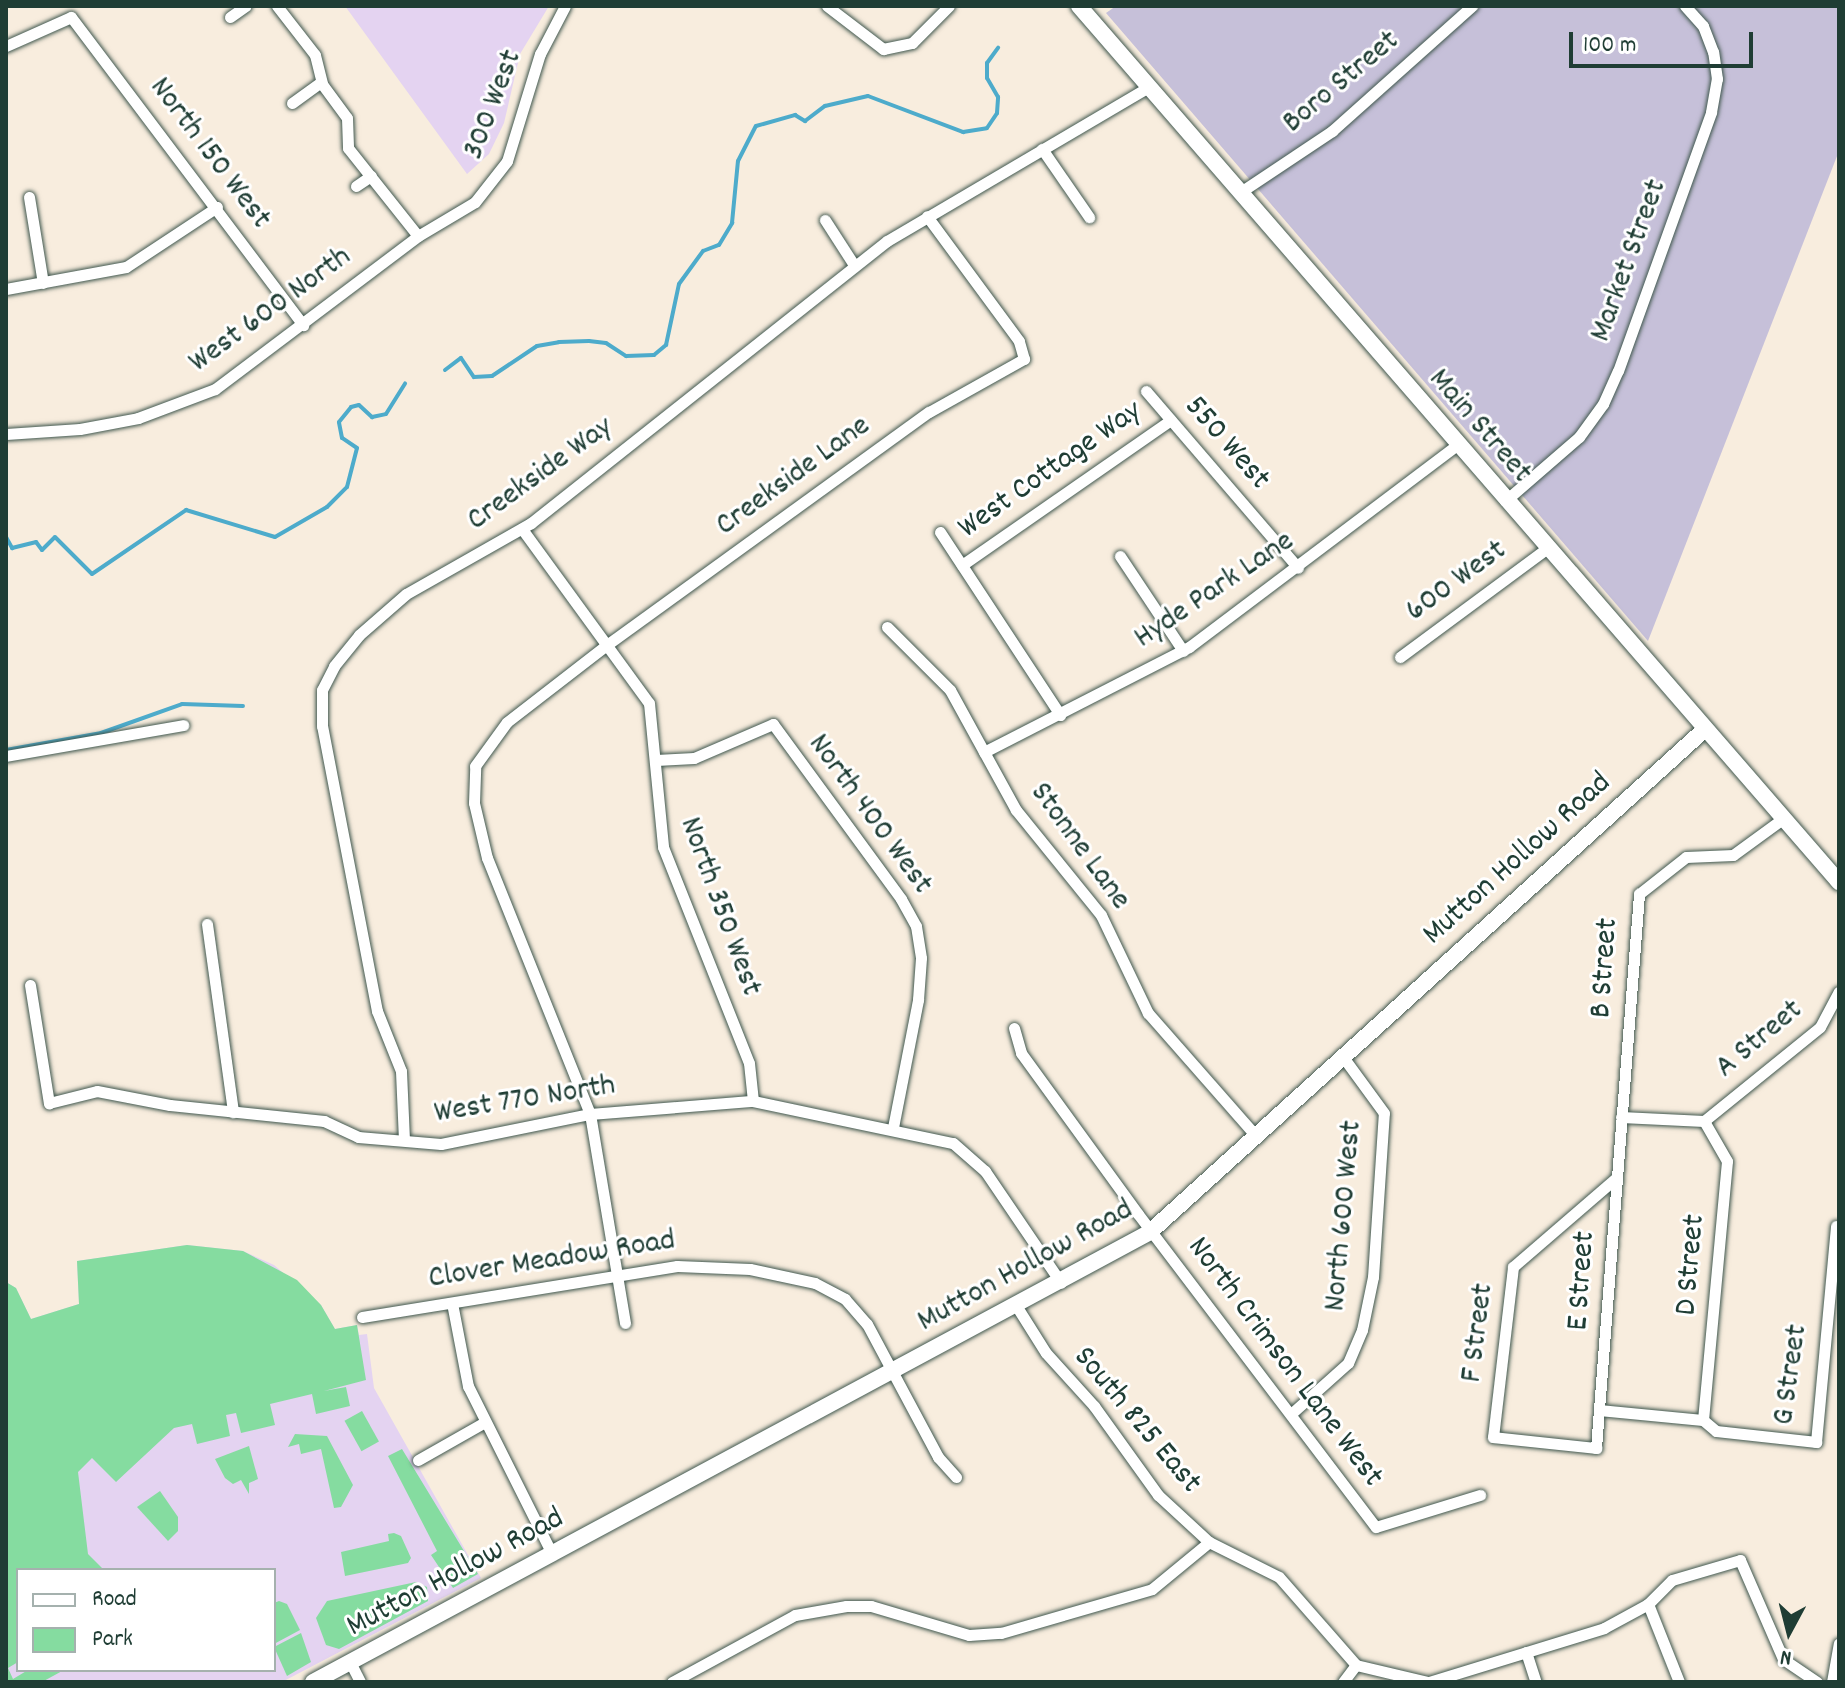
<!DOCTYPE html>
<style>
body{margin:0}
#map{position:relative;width:1845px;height:1688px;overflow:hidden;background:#f8edde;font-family:Dekko,sans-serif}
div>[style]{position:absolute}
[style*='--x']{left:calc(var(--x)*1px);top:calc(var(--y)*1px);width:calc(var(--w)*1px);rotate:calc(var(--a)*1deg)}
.built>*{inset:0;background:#e4d3f1}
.industrial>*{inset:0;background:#c6c0d9}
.green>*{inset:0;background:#85dca0;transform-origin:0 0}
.stream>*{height:4px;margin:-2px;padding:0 2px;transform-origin:2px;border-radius:2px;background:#4dabcb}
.roads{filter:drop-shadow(0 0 2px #40574e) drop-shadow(0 0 2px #40574e)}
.street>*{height:11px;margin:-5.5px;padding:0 5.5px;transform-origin:5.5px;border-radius:5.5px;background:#fff}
.secondary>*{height:16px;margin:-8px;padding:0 8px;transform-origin:8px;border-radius:8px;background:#fff}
span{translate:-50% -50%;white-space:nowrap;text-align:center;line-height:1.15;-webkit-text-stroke:6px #fff;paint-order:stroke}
.street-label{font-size:32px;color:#1f3d34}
.frame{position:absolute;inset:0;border:8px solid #1f3d34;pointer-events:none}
.legend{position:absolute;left:16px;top:1568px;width:260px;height:104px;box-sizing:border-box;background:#fff;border:2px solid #a5b1ae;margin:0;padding:10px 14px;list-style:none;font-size:24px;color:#1f3d34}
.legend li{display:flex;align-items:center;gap:16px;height:40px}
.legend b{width:40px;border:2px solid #a5b1ae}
.north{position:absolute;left:1749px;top:1592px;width:80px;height:80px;-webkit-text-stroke:6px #fff;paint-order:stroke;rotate:187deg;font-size:22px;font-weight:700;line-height:32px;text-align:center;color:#1f3d34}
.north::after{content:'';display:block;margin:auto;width:28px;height:36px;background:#1f3d34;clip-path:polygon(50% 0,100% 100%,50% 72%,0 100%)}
.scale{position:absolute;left:1569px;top:32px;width:184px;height:36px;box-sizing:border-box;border:4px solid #1f3d34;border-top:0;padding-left:10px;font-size:24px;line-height:28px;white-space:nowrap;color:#1f3d34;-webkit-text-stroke:6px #fff;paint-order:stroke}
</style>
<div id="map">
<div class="built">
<i style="clip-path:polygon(345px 6px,549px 6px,520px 54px,504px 123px,489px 154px,467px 174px)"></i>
<i style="clip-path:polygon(evenodd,187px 1245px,243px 1251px,274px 1265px,321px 1305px,335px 1329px,357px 1325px,359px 1335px,367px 1334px,374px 1388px,481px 1578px,282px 1682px,6px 1682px,6px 1282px,16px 1288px,31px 1319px,79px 1304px,77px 1261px,187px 1245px,18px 1570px,274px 1570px,274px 1670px,18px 1670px,18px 1570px)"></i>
</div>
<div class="industrial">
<i style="clip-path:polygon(1116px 6px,1839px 6px,1839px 151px,1648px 641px,1106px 13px)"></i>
</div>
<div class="green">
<i style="clip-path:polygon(187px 1245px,243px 1251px,297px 1280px,321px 1305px,335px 1329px,357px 1325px,366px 1380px,324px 1391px,346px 1387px,350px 1406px,316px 1414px,312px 1394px,270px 1404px,275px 1425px,241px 1433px,236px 1413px,226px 1415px,230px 1436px,197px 1444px,192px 1424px,174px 1428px,116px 1482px,92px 1458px,78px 1472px,88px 1554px,104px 1570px,18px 1570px,18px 1662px,8px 1668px,13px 1679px,28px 1670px,64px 1670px,42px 1682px,7px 1682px,6px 1282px,16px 1288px,31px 1319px,79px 1304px,77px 1261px)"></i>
<i style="left:362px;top:1411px;width:35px;height:20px;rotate:61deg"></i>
<i style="clip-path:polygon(295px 1434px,327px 1436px,353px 1485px,341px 1507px,334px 1508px,321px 1449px,301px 1454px,299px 1444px,288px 1447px)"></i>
<i style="clip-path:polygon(249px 1446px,258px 1479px,249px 1483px,249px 1494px,241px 1480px,233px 1484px,225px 1478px,215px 1459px)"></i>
<i style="clip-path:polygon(402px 1449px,478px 1574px,453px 1588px,431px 1555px,437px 1551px,388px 1456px)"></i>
<i style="clip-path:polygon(160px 1491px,178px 1517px,178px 1531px,168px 1541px,137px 1507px)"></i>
<i style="clip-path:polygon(394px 1533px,401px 1536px,411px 1558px,408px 1563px,345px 1576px,341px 1552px,389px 1541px,388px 1534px)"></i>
<i style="clip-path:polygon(416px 1582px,427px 1587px,428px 1601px,339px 1649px,326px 1645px,316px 1618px,327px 1601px)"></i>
<i style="clip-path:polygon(279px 1601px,287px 1604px,300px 1630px,274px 1644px,274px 1603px)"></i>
<i style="clip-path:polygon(301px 1633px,311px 1662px,287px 1676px,274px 1647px)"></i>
</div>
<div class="stream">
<i style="--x:445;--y:370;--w:20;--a:-37"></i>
<i style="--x:461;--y:358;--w:23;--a:56"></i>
<i style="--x:474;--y:377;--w:18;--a:-3"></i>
<i style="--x:492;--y:376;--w:54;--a:-33.7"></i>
<i style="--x:537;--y:346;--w:22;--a:-10"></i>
<i style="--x:559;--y:342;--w:30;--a:-2"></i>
<i style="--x:589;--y:341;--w:17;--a:7"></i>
<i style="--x:606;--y:343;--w:24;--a:33"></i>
<i style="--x:626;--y:356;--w:28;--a:-2"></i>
<i style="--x:654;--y:355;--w:16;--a:-40"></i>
<i style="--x:666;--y:345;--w:62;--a:-78"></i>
<i style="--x:679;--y:284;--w:41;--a:-54"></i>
<i style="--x:703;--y:251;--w:17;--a:-21"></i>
<i style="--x:719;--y:245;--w:26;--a:-59"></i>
<i style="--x:732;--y:223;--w:62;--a:-84.5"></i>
<i style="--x:738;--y:161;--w:39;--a:-63"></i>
<i style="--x:756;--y:126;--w:41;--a:-15.8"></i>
<i style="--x:795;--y:115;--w:12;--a:31"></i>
<i style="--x:805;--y:121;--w:25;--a:-37"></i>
<i style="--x:825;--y:106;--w:44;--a:-13.1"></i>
<i style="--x:868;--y:96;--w:102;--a:20.8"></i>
<i style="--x:963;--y:132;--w:24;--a:-9"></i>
<i style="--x:987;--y:128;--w:18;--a:-56"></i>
<i style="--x:997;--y:113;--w:16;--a:-86"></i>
<i style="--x:998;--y:97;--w:22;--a:-120"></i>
<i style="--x:987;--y:78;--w:15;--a:-90"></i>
<i style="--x:987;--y:63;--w:19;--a:-54"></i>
<i style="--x:6;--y:537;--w:13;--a:61"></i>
<i style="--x:12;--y:548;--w:25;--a:-14"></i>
<i style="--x:36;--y:542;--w:10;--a:53"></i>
<i style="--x:42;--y:550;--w:18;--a:-45"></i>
<i style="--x:55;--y:537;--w:52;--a:45"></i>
<i style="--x:92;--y:574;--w:114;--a:-34.2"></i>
<i style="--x:186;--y:510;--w:93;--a:16.9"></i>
<i style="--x:275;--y:537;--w:60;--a:-30"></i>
<i style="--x:327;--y:507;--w:28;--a:-45"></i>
<i style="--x:347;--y:487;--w:40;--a:-75.6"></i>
<i style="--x:357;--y:448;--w:18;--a:-146"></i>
<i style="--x:342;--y:438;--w:16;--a:-101"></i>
<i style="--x:339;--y:422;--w:19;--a:-51"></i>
<i style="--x:351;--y:407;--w:8;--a:-14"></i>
<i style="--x:359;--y:405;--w:18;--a:43"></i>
<i style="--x:372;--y:417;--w:14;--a:-12"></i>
<i style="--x:386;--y:414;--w:36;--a:-58"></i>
<i style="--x:6;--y:750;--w:97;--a:-10.1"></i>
<i style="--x:101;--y:733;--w:86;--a:-19.7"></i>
<i style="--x:182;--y:704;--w:61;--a:1.9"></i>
</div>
<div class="roads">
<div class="street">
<i style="--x:277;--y:6;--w:62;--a:52.2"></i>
<i style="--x:315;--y:55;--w:30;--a:76"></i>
<i style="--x:322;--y:84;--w:42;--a:53.7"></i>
<i style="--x:347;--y:118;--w:30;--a:88"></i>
<i style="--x:348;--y:148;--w:112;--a:51.5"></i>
<i style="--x:827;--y:6;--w:71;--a:37.5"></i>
<i style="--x:883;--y:49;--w:30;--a:-12"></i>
<i style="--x:912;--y:43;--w:52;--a:-45"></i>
<i style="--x:230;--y:17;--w:19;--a:-35"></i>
<i style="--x:6;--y:46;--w:71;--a:-24"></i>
<i style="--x:71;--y:17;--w:386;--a:53"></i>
<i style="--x:292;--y:103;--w:36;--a:-36"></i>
<i style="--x:1042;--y:149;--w:83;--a:55.3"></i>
<i style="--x:356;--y:186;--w:18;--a:-34"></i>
<i style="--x:1239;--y:193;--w:112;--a:-33.7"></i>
<i style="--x:1332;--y:131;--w:188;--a:-41.8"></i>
<i style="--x:29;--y:197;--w:87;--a:80.8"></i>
<i style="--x:825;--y:220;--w:54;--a:57.2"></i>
<i style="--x:6;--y:289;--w:122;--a:-10.4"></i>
<i style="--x:126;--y:267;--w:109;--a:-33.4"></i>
<i style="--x:1146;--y:391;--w:233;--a:49.3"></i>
<i style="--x:6;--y:434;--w:74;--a:-3.9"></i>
<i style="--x:80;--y:429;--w:59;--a:-10.7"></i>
<i style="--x:138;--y:418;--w:82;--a:-20.6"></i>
<i style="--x:215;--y:389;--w:254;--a:-37"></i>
<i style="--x:418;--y:236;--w:66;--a:-30.8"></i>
<i style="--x:475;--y:202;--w:52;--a:-52"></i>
<i style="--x:507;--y:161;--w:112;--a:-72.9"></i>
<i style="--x:540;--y:54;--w:54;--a:-62.5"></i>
<i style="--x:1505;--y:501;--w:98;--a:-40.9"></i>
<i style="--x:1579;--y:437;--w:41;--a:-54"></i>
<i style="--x:1603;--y:404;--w:36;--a:-66"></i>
<i style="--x:1618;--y:371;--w:275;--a:-70.2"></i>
<i style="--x:1711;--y:112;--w:34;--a:-80"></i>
<i style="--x:1717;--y:79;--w:27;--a:-98"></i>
<i style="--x:1713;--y:52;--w:28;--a:-111"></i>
<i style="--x:1703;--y:26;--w:27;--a:-132"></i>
<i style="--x:522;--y:529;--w:215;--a:53.9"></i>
<i style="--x:649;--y:703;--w:145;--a:84.4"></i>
<i style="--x:663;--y:847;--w:232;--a:68.3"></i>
<i style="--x:749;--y:1063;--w:38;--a:84"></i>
<i style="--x:940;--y:532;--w:219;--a:56.7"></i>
<i style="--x:1120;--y:556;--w:114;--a:56.4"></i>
<i style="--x:962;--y:565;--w:254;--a:-34.8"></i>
<i style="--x:887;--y:627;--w:89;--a:45"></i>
<i style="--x:950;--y:690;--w:137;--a:61.2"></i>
<i style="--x:1016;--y:810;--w:135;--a:51"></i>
<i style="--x:1101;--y:915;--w:109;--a:64.4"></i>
<i style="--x:1148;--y:1013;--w:164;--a:48.7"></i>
<i style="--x:1400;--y:657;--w:182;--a:-36.5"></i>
<i style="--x:984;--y:752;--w:230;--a:-27.1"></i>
<i style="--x:1189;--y:647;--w:336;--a:-37"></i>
<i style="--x:6;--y:756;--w:180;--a:-9.9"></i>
<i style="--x:656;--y:760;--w:38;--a:-3"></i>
<i style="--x:694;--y:758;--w:86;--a:-23.3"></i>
<i style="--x:773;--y:724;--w:217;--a:53.8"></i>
<i style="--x:901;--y:899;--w:31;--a:61"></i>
<i style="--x:916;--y:926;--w:32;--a:81"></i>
<i style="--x:921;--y:958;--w:42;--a:94.1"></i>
<i style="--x:918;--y:1000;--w:130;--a:101.1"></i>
<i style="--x:207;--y:924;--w:190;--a:82.1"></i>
<i style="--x:30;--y:985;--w:120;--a:80.9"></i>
<i style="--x:49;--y:1103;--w:49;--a:-14"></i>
<i style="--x:97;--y:1091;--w:74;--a:10.9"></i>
<i style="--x:170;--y:1105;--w:155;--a:5.9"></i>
<i style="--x:324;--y:1121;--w:38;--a:25"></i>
<i style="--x:358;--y:1137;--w:83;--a:4.8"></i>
<i style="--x:441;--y:1144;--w:152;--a:-11.4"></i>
<i style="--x:590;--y:1114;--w:164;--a:-4.6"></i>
<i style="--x:753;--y:1101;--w:204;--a:11.9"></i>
<i style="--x:953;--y:1143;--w:43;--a:41.2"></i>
<i style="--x:985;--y:1171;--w:135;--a:55.8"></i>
<i style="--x:1014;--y:1028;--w:26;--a:74"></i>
<i style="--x:1021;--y:1053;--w:199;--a:54"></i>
<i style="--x:1138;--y:1214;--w:393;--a:52.8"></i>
<i style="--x:1376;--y:1527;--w:109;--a:-17.1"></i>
<i style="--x:1621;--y:1117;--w:83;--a:2.8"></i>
<i style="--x:1704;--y:1121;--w:149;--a:-39"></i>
<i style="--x:1820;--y:1027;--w:40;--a:-62"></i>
<i style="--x:404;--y:1140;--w:69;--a:-92.5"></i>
<i style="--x:401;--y:1071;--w:65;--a:-111.8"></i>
<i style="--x:377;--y:1011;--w:290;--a:-100.9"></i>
<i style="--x:322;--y:726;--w:36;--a:-90"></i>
<i style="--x:322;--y:690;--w:27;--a:-63"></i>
<i style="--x:334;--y:666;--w:40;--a:-51"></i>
<i style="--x:359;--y:635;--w:62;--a:-41.1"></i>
<i style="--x:406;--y:594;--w:144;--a:-29.6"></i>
<i style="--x:531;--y:523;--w:454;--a:-38.4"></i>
<i style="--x:887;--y:241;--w:303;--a:-30.5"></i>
<i style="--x:1616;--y:1178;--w:136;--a:139.2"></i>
<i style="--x:1513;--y:1267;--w:171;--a:96.7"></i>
<i style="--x:1493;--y:1437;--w:104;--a:6.1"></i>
<i style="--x:1596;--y:1448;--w:556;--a:-85.56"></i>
<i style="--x:1639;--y:894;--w:60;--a:-38.2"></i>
<i style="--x:1686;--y:857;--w:47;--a:-2.4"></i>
<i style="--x:1733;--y:855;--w:59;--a:-36.1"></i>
<i style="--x:452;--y:1303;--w:85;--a:79.1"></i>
<i style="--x:468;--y:1386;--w:188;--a:63.4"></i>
<i style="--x:1017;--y:1307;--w:54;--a:57.8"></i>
<i style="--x:1046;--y:1353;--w:72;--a:47.8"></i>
<i style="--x:1094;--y:1406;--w:110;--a:54.3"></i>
<i style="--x:1158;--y:1495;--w:69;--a:42.7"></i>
<i style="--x:1209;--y:1542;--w:78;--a:26.6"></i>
<i style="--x:1279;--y:1577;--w:117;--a:48.8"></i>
<i style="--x:362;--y:1317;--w:319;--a:-9.2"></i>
<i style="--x:677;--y:1266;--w:73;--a:2.4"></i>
<i style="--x:750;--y:1269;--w:66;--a:12.2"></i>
<i style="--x:815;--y:1283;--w:34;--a:28"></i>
<i style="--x:845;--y:1299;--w:33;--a:49"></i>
<i style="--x:867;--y:1324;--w:151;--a:61.9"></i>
<i style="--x:938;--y:1457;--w:27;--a:48"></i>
<i style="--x:625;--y:1323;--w:212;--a:-99.5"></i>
<i style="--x:590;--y:1114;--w:276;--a:-111.9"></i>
<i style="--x:487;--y:858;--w:57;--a:-103.3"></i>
<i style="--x:474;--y:803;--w:37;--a:-88"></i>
<i style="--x:475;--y:766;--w:54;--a:-54"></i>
<i style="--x:507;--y:722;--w:128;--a:-37.7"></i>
<i style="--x:608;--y:644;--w:396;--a:-35.9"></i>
<i style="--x:929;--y:412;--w:109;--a:-29.2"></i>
<i style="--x:1024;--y:359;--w:19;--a:-106"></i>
<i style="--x:1019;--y:341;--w:155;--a:-126.4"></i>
<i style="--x:1599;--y:1410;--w:104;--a:5.5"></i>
<i style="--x:1292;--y:1413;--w:75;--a:-41.8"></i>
<i style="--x:1348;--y:1363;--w:36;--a:-67"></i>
<i style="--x:1362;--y:1330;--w:54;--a:-78.3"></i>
<i style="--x:1373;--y:1277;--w:164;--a:-86.2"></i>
<i style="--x:1384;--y:1113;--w:69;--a:-126.2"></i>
<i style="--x:1703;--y:1420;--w:17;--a:40"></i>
<i style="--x:1716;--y:1431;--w:101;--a:6.3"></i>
<i style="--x:1816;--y:1442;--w:217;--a:-84.7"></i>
<i style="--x:1703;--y:1420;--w:260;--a:-84.7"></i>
<i style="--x:1727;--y:1161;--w:46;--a:-119.9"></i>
<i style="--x:418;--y:1460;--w:77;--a:-29.6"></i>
<i style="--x:1648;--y:1604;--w:84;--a:68.3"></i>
<i style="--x:1526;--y:1652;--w:32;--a:72"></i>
<i style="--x:350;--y:1662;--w:22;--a:63"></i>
<i style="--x:1356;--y:1665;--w:74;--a:13.3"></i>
<i style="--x:672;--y:1682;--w:140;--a:-28.6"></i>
<i style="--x:795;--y:1615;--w:52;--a:-10"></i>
<i style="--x:846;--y:1606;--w:25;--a:0"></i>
<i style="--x:871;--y:1606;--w:102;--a:16.5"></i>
<i style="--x:969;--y:1635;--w:32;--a:-4"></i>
<i style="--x:1001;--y:1633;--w:157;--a:-16.2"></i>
<i style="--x:1152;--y:1589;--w:74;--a:-39.5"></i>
<i style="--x:1343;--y:1682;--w:21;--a:-53"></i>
<i style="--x:1429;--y:1682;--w:183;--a:-17.1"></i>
<i style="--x:1604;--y:1628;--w:50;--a:-28.6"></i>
<i style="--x:1648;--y:1604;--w:34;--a:-45"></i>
<i style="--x:1672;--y:1580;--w:71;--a:-16.4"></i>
<i style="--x:1740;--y:1560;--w:108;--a:66.5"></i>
<i style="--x:1783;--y:1659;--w:41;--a:34.1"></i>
<i style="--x:1832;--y:1682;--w:39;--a:-80"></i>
</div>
<div class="secondary">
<i style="--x:1079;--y:6;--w:1160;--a:49.06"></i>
<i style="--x:313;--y:1682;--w:950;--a:-28.26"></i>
<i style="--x:1150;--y:1232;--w:748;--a:-42.18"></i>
</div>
</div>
<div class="street-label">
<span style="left:1342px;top:83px;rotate:-40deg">Boro Street</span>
<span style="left:494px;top:105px;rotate:-69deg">300 West</span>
<span style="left:209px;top:154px;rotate:53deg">North 150 West</span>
<span style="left:1630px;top:261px;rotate:-70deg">Market Street</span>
<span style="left:271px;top:311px;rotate:-36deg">West 600 North</span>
<span style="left:1479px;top:427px;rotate:49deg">Main Street</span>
<span style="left:1226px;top:444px;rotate:49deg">550 West</span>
<span style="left:1051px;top:471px;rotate:-35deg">West Cottage Way</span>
<span style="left:541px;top:475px;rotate:-36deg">Creekside Way</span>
<span style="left:794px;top:477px;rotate:-36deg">Creekside Lane</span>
<span style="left:1457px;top:582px;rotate:-36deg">600 West</span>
<span style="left:1215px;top:591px;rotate:-34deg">Hyde Park Lane</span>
<span style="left:869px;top:815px;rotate:54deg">North 400 West</span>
<span style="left:1079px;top:847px;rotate:54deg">Stonne Lane</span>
<span style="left:1518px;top:860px;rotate:-42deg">Mutton Hollow Road</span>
<span style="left:719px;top:907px;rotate:70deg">North 350 West</span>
<span style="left:1606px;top:968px;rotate:-86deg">B Street</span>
<span style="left:1760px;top:1040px;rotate:-40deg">A Street</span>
<span style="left:525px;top:1101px;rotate:-9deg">West 770 North</span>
<span style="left:1345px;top:1216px;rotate:-85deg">North 600 West</span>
<span style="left:552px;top:1261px;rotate:-9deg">Clover Meadow Road</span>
<span style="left:1692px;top:1265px;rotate:-85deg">D Street</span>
<span style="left:1026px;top:1267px;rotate:-29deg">Mutton Hollow Road</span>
<span style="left:1583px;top:1281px;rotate:-86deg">E Street</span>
<span style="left:1479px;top:1333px;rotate:-83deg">F Street</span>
<span style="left:1284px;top:1363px;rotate:53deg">North Crimson Lane West</span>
<span style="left:1792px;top:1375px;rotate:-82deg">G Street</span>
<span style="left:1136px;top:1421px;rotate:50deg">South 825 East</span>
<span style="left:456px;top:1574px;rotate:-28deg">Mutton Hollow Road</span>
</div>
<div class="frame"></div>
<ul class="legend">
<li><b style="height:10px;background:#fff"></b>Road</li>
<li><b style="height:22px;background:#85dca0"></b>Park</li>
</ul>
<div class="north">N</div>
<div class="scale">100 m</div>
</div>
